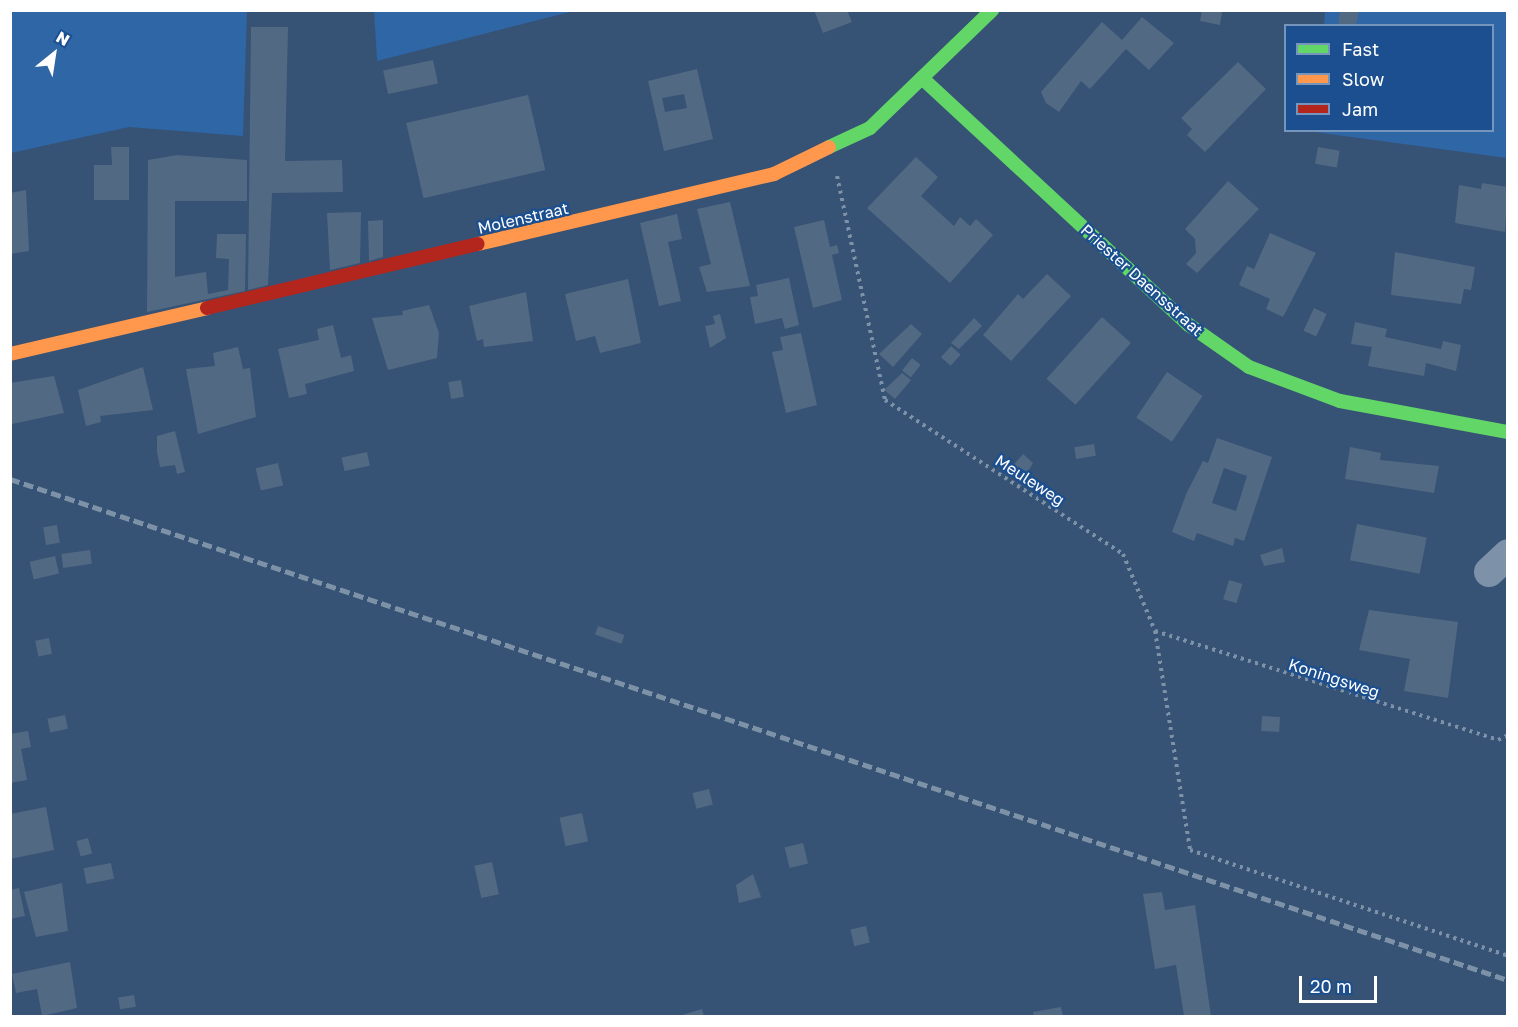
<!DOCTYPE html>
<style>
body{margin:0}
#map{position:relative;width:1518px;height:1027px;overflow:hidden;background:#365274;font-family:"Golos Text",sans-serif}
div>[style]{position:absolute}
[style*='--x']{left:calc(var(--x)*1px);top:calc(var(--y)*1px);width:calc(var(--w)*1px);rotate:calc(var(--a)*1deg)}
.green>*{inset:0;background:#2f66a5}
.building>*{inset:0;background:#526984;transform-origin:0 0}
.path>*{height:4px;margin-top:-2px;transform-origin:0;background:repeating-linear-gradient(90deg,#7d92a8 0 3px,transparent 0 7.5px)}
.street>*{height:30px;margin:-15px;padding:0 15px;transform-origin:15px;border-radius:15px;background:#7d92a8}
.fast>*{height:14px;margin:-7px;padding:0 7px;transform-origin:7px;border-radius:7px;background:#63d668}
.slow>*{height:14px;margin:-7px;padding:0 7px;transform-origin:7px;border-radius:7px;background:#ff974d}
.jam>*{height:14px;margin:-7px;padding:0 7px;transform-origin:7px;border-radius:7px;background:#b3261e}
.rail>*{height:4.5px;margin-top:-2.25px;transform-origin:0;background:repeating-linear-gradient(90deg,#7e92a7 0 10px,transparent 0 14.5px)}
span{translate:-50% -50%;white-space:nowrap;text-align:center;line-height:1.15;-webkit-text-stroke:4.5px #1b4f8f;paint-order:stroke}
.street-label{font-size:16px;color:#fff}
.frame{position:absolute;inset:0;border:12px solid #fff;pointer-events:none}
.legend{position:absolute;left:1284px;top:24px;width:210px;height:108px;box-sizing:border-box;background:#1b4f8f;border:2px solid #7695bc;margin:0;padding:8px 10px;list-style:none;font-size:18px;color:#fff}
.legend li{display:flex;align-items:center;gap:12px;height:30px}
.legend b{width:30px;border:2px solid #7695bc}
.north{position:absolute;left:24px;top:24px;width:60px;height:60px;-webkit-text-stroke:4px #1b4f8f;paint-order:stroke;rotate:30deg;font-size:16px;font-weight:700;line-height:24px;text-align:center;color:#fff}
.north::after{content:'';display:block;margin:auto;width:21px;height:27px;background:#fff;clip-path:polygon(50% 0,100% 100%,50% 72%,0 100%)}
.scale{position:absolute;left:1299px;top:976px;width:78px;height:27px;box-sizing:border-box;border:3px solid #fff;border-top:0;padding-left:8px;font-size:18px;line-height:21px;white-space:nowrap;color:#fff;-webkit-text-stroke:4px #1b4f8f;paint-order:stroke}
</style>
<div id="map">
<div class="green">
<i style="clip-path:polygon(374px 10px,574px 10px,574px 11px,377px 61px)"></i>
<i style="clip-path:polygon(10px 11px,247px 11px,243px 136px,129px 127px,11px 153px)"></i>
<i style="clip-path:polygon(1325px 11px,1507px 11px,1507px 158px,1307px 131px,1492px 130px,1492px 26px,1324px 25px)"></i>
</div>
<div class="building">
<i style="clip-path:polygon(814px 10px,847px 10px,852px 22px,823px 33px)"></i>
<i style="clip-path:polygon(1202px 10px,1222px 12px,1220px 25px,1200px 21px)"></i>
<i style="clip-path:polygon(1340px 10px,1359px 10px,1356px 26px,1338px 26px)"></i>
<i style="clip-path:polygon(1142px 17px,1174px 43px,1149px 70px,1126px 49px,1090px 89px,1081px 81px,1059px 112px,1046px 103px,1041px 92px,1102px 22px,1122px 40px)"></i>
<i style="clip-path:polygon(251px 27px,288px 27px,285px 161px,342px 160px,343px 192px,272px 193px,268px 285px,248px 290px)"></i>
<i style="left:433px;top:60px;width:24px;height:51px;rotate:78deg"></i>
<i style="clip-path:polygon(1238px 62px,1266px 89px,1205px 152px,1187px 135px,1192px 129px,1181px 118px)"></i>
<i style="clip-path:polygon(evenodd,697px 69px,713px 139px,664px 151px,648px 81px,697px 69px,684px 94px,687px 108px,665px 112px,662px 98px,684px 94px)"></i>
<i style="left:528px;top:95px;width:77px;height:125px;rotate:77deg"></i>
<i style="clip-path:polygon(111px 147px,129px 147px,129px 200px,94px 200px,94px 165px,112px 165px)"></i>
<i style="left:1318px;top:147px;width:22px;height:17px;rotate:10deg"></i>
<i style="clip-path:polygon(177px 155px,247px 160px,247px 201px,175px 201px,175px 277px,206px 272px,208px 294px,228px 290px,229px 259px,216px 258px,217px 234px,246px 234px,245px 291px,147px 312px,148px 160px)"></i>
<i style="clip-path:polygon(916px 157px,938px 177px,921px 196px,954px 226px,960px 217px,970px 226px,976px 219px,993px 235px,950px 283px,867px 208px)"></i>
<i style="clip-path:polygon(1228px 181px,1259px 209px,1197px 273px,1186px 264px,1196px 253px,1195px 239px,1185px 229px)"></i>
<i style="clip-path:polygon(1482px 183px,1508px 187px,1505px 232px,1455px 223px,1459px 185px,1481px 189px)"></i>
<i style="clip-path:polygon(26px 190px,29px 251px,10px 254px,10px 193px)"></i>
<i style="clip-path:polygon(730px 202px,750px 286px,707px 292px,699px 267px,711px 264px,697px 209px)"></i>
<i style="clip-path:polygon(361px 212px,360px 263px,330px 270px,327px 213px)"></i>
<i style="clip-path:polygon(677px 214px,682px 239px,668px 242px,681px 301px,659px 306px,640px 223px)"></i>
<i style="clip-path:polygon(383px 220px,383px 257px,369px 261px,368px 221px)"></i>
<i style="clip-path:polygon(824px 220px,830px 247px,837px 245px,839px 253px,832px 255px,842px 300px,813px 308px,794px 227px)"></i>
<i style="clip-path:polygon(1270px 233px,1316px 253px,1283px 317px,1266px 309px,1270px 299px,1239px 285px,1247px 266px,1254px 269px)"></i>
<i style="clip-path:polygon(1395px 252px,1475px 267px,1471px 290px,1464px 289px,1461px 304px,1391px 295px)"></i>
<i style="clip-path:polygon(1047px 274px,1071px 296px,1011px 361px,983px 335px,1018px 294px,1023px 299px)"></i>
<i style="clip-path:polygon(789px 278px,799px 325px,785px 329px,782px 318px,755px 324px,750px 297px,758px 296px,756px 285px)"></i>
<i style="clip-path:polygon(628px 279px,641px 343px,600px 353px,595px 336px,576px 341px,565px 294px)"></i>
<i style="clip-path:polygon(526px 292px,533px 341px,484px 347px,483px 339px,477px 341px,469px 306px)"></i>
<i style="clip-path:polygon(429px 305px,439px 333px,437px 358px,388px 370px,372px 318px,403px 315px,402px 311px)"></i>
<i style="left:1314px;top:308px;width:14px;height:25px;rotate:25deg"></i>
<i style="clip-path:polygon(720px 314px,726px 338px,710px 348px,705px 326px,715px 324px,713px 316px)"></i>
<i style="left:1102px;top:317px;width:39px;height:83px;rotate:42deg"></i>
<i style="clip-path:polygon(974px 318px,982px 326px,959px 349px,951px 343px)"></i>
<i style="clip-path:polygon(1355px 322px,1387px 329px,1385px 337px,1441px 349px,1443px 341px,1461px 345px,1456px 371px,1426px 363px,1424px 376px,1368px 366px,1372px 347px,1351px 344px)"></i>
<i style="clip-path:polygon(911px 324px,922px 334px,893px 367px,879px 354px)"></i>
<i style="clip-path:polygon(333px 325px,341px 358px,351px 355px,354px 371px,305px 384px,307px 394px,289px 398px,278px 349px,319px 340px,317px 329px)"></i>
<i style="clip-path:polygon(801px 333px,817px 405px,786px 413px,772px 352px,783px 350px,780px 337px)"></i>
<i style="left:951px;top:346px;width:13px;height:15px;rotate:42deg"></i>
<i style="clip-path:polygon(238px 347px,243px 369px,250px 368px,256px 417px,198px 434px,186px 369px,215px 366px,213px 353px)"></i>
<i style="left:912px;top:358px;width:11px;height:16px;rotate:38deg"></i>
<i style="clip-path:polygon(143px 367px,153px 410px,100px 416px,101px 422px,86px 426px,78px 390px)"></i>
<i style="left:1167px;top:372px;width:43px;height:55px;rotate:34deg"></i>
<i style="clip-path:polygon(902px 373px,911px 380px,895px 399px,884px 390px)"></i>
<i style="clip-path:polygon(54px 376px,64px 413px,12px 424px,10px 383px)"></i>
<i style="left:461px;top:380px;width:17px;height:13px;rotate:80deg"></i>
<i style="clip-path:polygon(175px 431px,185px 472px,177px 474px,175px 465px,160px 467px,157px 452px,157px 436px)"></i>
<i style="clip-path:polygon(evenodd,1217px 438px,1272px 457px,1244px 541px,1235px 538px,1233px 546px,1197px 533px,1194px 541px,1172px 532px,1187px 492px,1203px 461px,1208px 463px,1217px 438px,1224px 468px,1247px 476px,1236px 511px,1212px 503px,1224px 468px)"></i>
<i style="left:1094px;top:444px;width:12px;height:20px;rotate:81deg"></i>
<i style="clip-path:polygon(1350px 447px,1381px 453px,1380px 460px,1439px 466px,1434px 493px,1345px 479px)"></i>
<i style="left:367px;top:452px;width:14px;height:26px;rotate:78deg"></i>
<i style="clip-path:polygon(1023px 454px,1033px 463px,1023px 480px,1011px 468px)"></i>
<i style="left:278px;top:463px;width:23px;height:23px;rotate:77deg"></i>
<i style="left:1357px;top:524px;width:71px;height:37px;rotate:11deg"></i>
<i style="left:57px;top:525px;width:18px;height:14px;rotate:81deg"></i>
<i style="clip-path:polygon(1282px 548px,1285px 562px,1264px 566px,1260px 555px)"></i>
<i style="left:90px;top:550px;width:14px;height:29px;rotate:82deg"></i>
<i style="left:55px;top:556px;width:18px;height:26px;rotate:77deg"></i>
<i style="left:1229px;top:580px;width:14px;height:20px;rotate:17deg"></i>
<i style="clip-path:polygon(1369px 610px,1458px 622px,1448px 698px,1404px 691px,1410px 659px,1359px 650px)"></i>
<i style="left:598px;top:626px;width:28px;height:9px;rotate:19deg"></i>
<i style="left:49px;top:638px;width:16px;height:14px;rotate:79deg"></i>
<i style="left:65px;top:715px;width:14px;height:18px;rotate:78deg"></i>
<i style="left:1262px;top:716px;width:18px;height:15px;rotate:3deg"></i>
<i style="clip-path:polygon(28px 731px,31px 747px,21px 749px,27px 780px,10px 783px,10px 734px)"></i>
<i style="left:709px;top:789px;width:16px;height:17px;rotate:76deg"></i>
<i style="clip-path:polygon(46px 807px,54px 850px,10px 859px,10px 814px)"></i>
<i style="left:582px;top:813px;width:29px;height:23px;rotate:78deg"></i>
<i style="left:88px;top:838px;width:16px;height:12px;rotate:75deg"></i>
<i style="left:803px;top:843px;width:21px;height:19px;rotate:76deg"></i>
<i style="left:492px;top:862px;width:33px;height:18px;rotate:78deg"></i>
<i style="left:111px;top:863px;width:16px;height:28px;rotate:79deg"></i>
<i style="clip-path:polygon(753px 874px,761px 897px,739px 903px,736px 885px)"></i>
<i style="clip-path:polygon(62px 883px,68px 931px,36px 937px,24px 892px)"></i>
<i style="clip-path:polygon(19px 888px,25px 916px,10px 919px,10px 890px)"></i>
<i style="clip-path:polygon(1162px 892px,1165px 910px,1195px 905px,1211px 1016px,1184px 1016px,1176px 965px,1155px 969px,1143px 894px)"></i>
<i style="left:866px;top:926px;width:17px;height:16px;rotate:77deg"></i>
<i style="clip-path:polygon(70px 962px,77px 1008px,42px 1016px,37px 989px,16px 993px,12px 974px)"></i>
<i style="left:134px;top:995px;width:12px;height:16px;rotate:81deg"></i>
<i style="clip-path:polygon(1061px 1007px,1063px 1016px,1034px 1016px,1033px 1012px)"></i>
<i style="clip-path:polygon(702px 1009px,704px 1016px,679px 1016px)"></i>
</div>
<div class="path">
<i style="--x:837;--y:176;--w:229;--a:77.9"></i>
<i style="--x:885;--y:400;--w:283;--a:32.9"></i>
<i style="--x:1123;--y:554;--w:83;--a:67.4"></i>
<i style="--x:1155;--y:631;--w:222;--a:80.9"></i>
<i style="--x:1190;--y:850;--w:335;--a:18.4"></i>
<i style="--x:1155;--y:631;--w:360;--a:17.6"></i>
<i style="--x:1498;--y:740;--w:11;--a:-27"></i>
</div>
<div class="street">
<i style="--x:1489;--y:572;--w:26;--a:-43"></i>
</div>
<div class="fast">
<i style="--x:922;--y:78;--w:364;--a:42.8"></i>
<i style="--x:1189;--y:325;--w:73;--a:35"></i>
<i style="--x:1249;--y:367;--w:97;--a:20.5"></i>
<i style="--x:1340;--y:401;--w:171;--a:10.5"></i>
<i style="--x:829;--y:147;--w:45;--a:-24.9"></i>
<i style="--x:870;--y:128;--w:170;--a:-44"></i>
</div>
<div class="slow">
<i style="--x:478;--y:244;--w:304;--a:-13.3"></i>
<i style="--x:774;--y:174;--w:61;--a:-26.1"></i>
<i style="--x:10;--y:354;--w:202;--a:-13.1"></i>
</div>
<div class="jam">
<i style="--x:207;--y:308;--w:278;--a:-13.3"></i>
</div>
<div class="rail">
<i style="--x:10;--y:479;--w:1580;--a:18.49"></i>
</div>
<div class="street-label">
<span style="left:523px;top:218px;rotate:-13deg">Molenstraat</span>
<span style="left:1142px;top:280px;rotate:42deg">Priester Daensstraat</span>
<span style="left:1030px;top:480px;rotate:33deg">Meuleweg</span>
<span style="left:1334px;top:678px;rotate:18deg">Koningsweg</span>
</div>
<div class="frame"></div>
<ul class="legend">
<li><b style="height:8px;background:#63d668"></b>Fast</li>
<li><b style="height:8px;background:#ff974d"></b>Slow</li>
<li><b style="height:8px;background:#b3261e"></b>Jam</li>
</ul>
<div class="north">N</div>
<div class="scale">20 m</div>
</div>
